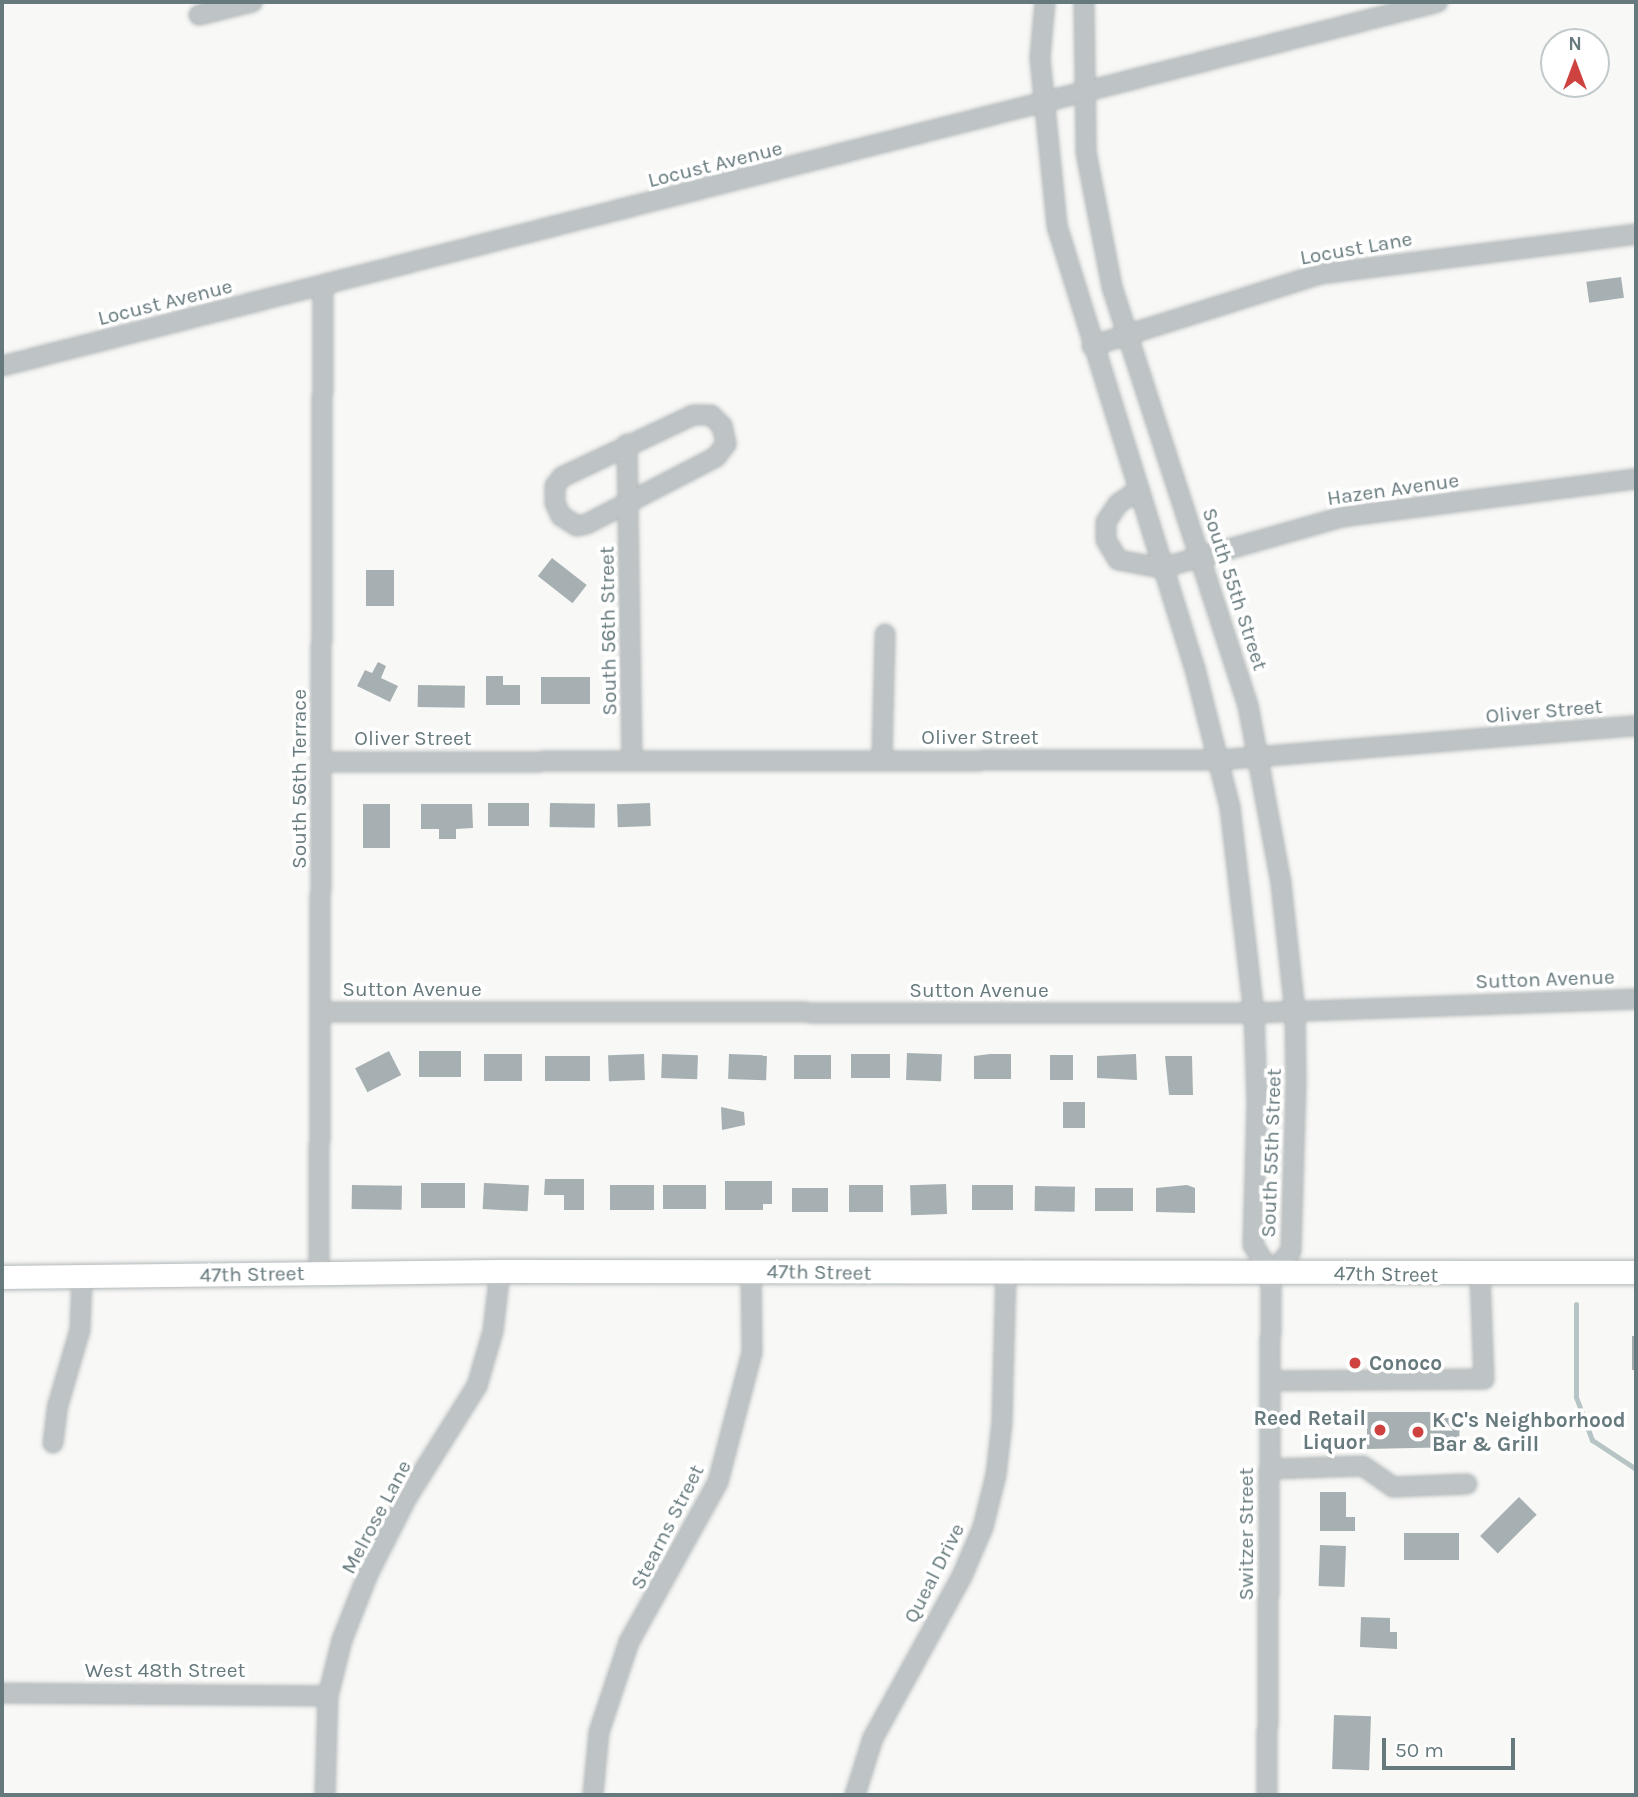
<!DOCTYPE html>
<style>
body{margin:0}
#map{position:relative;width:1638px;height:1797px;overflow:hidden;background:#f8f8f6;font-family:Karla,sans-serif}
div>[style]{position:absolute}
[style*='--x']{left:calc(var(--x)*1px);top:calc(var(--y)*1px);width:calc(var(--w)*1px);rotate:calc(var(--a)*1deg)}
.stream>*{height:5px;margin:-2.5px;padding:0 2.5px;transform-origin:2.5px;border-radius:2.5px;background:#b6c4c5}
.building>*{inset:0;background:#a6b0b2;transform-origin:0 0}
.roads{filter:drop-shadow(0 0 2px #b2b8b9) drop-shadow(0 0 2px #b2b8b9)}
.minor>*{height:18px;margin:-9px;padding:0 9px;transform-origin:9px;border-radius:9px;background:#bec3c5}
.major>*{height:23px;margin:-11.5px;padding:0 11.5px;transform-origin:11.5px;border-radius:11.5px;background:#fff}
.dots>*{width:19px;height:19px;translate:-50% -50%;box-sizing:border-box;border:4px solid #fff;border-radius:50%}
span{translate:-50% -50%;white-space:nowrap;text-align:center;line-height:1.15;-webkit-text-stroke:7px #fff;paint-order:stroke}
.street-label{font-size:21px;color:#66797d}
.poi-label{font-size:21px;color:#66797d;font-weight:700}
.left{translate:0 -50%;text-align:left}
.right{translate:-100% -50%;text-align:right}
.frame{position:absolute;inset:0;border:4px solid #66797d;pointer-events:none}
.north{position:absolute;left:1540px;top:28px;width:70px;height:70px;box-sizing:border-box;background:#fff;border:2px solid #c2c9cb;border-radius:50%;rotate:0deg;font-size:19px;font-weight:700;line-height:28px;text-align:center;color:#66797d}
.north::after{content:'';display:block;margin:auto;width:24px;height:32px;background:#ce4240;clip-path:polygon(50% 0,100% 100%,50% 72%,0 100%)}
.scale{position:absolute;left:1382px;top:1738px;width:133px;height:32px;box-sizing:border-box;border:4px solid #66797d;border-top:0;padding-left:9px;font-size:21px;line-height:24px;white-space:nowrap;color:#66797d;-webkit-text-stroke:5px #fff;paint-order:stroke}
</style>
<div id="map">
<div class="stream">
<i style="--x:1576;--y:1304;--w:93;--a:90"></i>
<i style="--x:1576;--y:1397;--w:46;--a:69.6"></i>
<i style="--x:1592;--y:1440;--w:53;--a:33.4"></i>
</div>
<div class="building">
<i style="left:1621px;top:277px;width:21px;height:35px;rotate:82deg"></i>
<i style="left:552px;top:558px;width:44px;height:23px;rotate:38deg"></i>
<i style="left:366px;top:570px;width:28px;height:36px"></i>
<i style="clip-path:polygon(378px 662px,386px 666px,381px 678px,398px 686px,390px 702px,357px 686px,365px 670px,372px 673px)"></i>
<i style="clip-path:polygon(486px 676px,503px 676px,503px 685px,520px 685px,520px 705px,486px 705px)"></i>
<i style="left:541px;top:677px;width:49px;height:27px"></i>
<i style="left:418px;top:685px;width:47px;height:22px;rotate:1deg"></i>
<i style="left:488px;top:803px;width:41px;height:23px"></i>
<i style="left:550px;top:803px;width:45px;height:24px;rotate:1deg"></i>
<i style="left:650px;top:803px;width:23px;height:33px;rotate:88deg"></i>
<i style="left:363px;top:804px;width:27px;height:44px"></i>
<i style="clip-path:polygon(421px 804px,472px 804px,473px 828px,456px 829px,456px 839px,439px 839px,439px 829px,421px 829px)"></i>
<i style="left:389px;top:1051px;width:27px;height:38px;rotate:63deg"></i>
<i style="left:419px;top:1051px;width:42px;height:26px"></i>
<i style="left:907px;top:1053px;width:35px;height:27px;rotate:2deg"></i>
<i style="left:484px;top:1054px;width:38px;height:27px"></i>
<i style="left:644px;top:1054px;width:26px;height:36px;rotate:88deg"></i>
<i style="left:662px;top:1054px;width:36px;height:24px;rotate:2deg"></i>
<i style="left:729px;top:1054px;width:38px;height:25px;rotate:2deg"></i>
<i style="left:890px;top:1054px;width:24px;height:39px;rotate:90deg"></i>
<i style="clip-path:polygon(990px 1054px,1011px 1054px,1011px 1079px,974px 1079px,974px 1056px)"></i>
<i style="clip-path:polygon(1136px 1054px,1137px 1080px,1097px 1078px,1097px 1056px)"></i>
<i style="left:794px;top:1055px;width:37px;height:24px"></i>
<i style="left:1050px;top:1055px;width:23px;height:25px"></i>
<i style="left:545px;top:1056px;width:45px;height:25px"></i>
<i style="clip-path:polygon(1165px 1056px,1192px 1056px,1193px 1095px,1169px 1095px)"></i>
<i style="left:1063px;top:1102px;width:22px;height:26px"></i>
<i style="clip-path:polygon(721px 1107px,744px 1112px,745px 1125px,722px 1130px)"></i>
<i style="clip-path:polygon(545px 1179px,584px 1179px,584px 1210px,564px 1210px,564px 1195px,544px 1195px)"></i>
<i style="clip-path:polygon(725px 1181px,772px 1181px,772px 1204px,763px 1204px,763px 1210px,725px 1210px)"></i>
<i style="left:421px;top:1183px;width:44px;height:25px"></i>
<i style="left:484px;top:1183px;width:45px;height:26px;rotate:3deg"></i>
<i style="left:946px;top:1184px;width:30px;height:36px;rotate:88deg"></i>
<i style="left:352px;top:1185px;width:50px;height:24px;rotate:1deg"></i>
<i style="left:610px;top:1185px;width:44px;height:25px"></i>
<i style="left:663px;top:1185px;width:43px;height:24px"></i>
<i style="left:849px;top:1185px;width:34px;height:27px"></i>
<i style="left:972px;top:1185px;width:41px;height:25px"></i>
<i style="clip-path:polygon(1187px 1185px,1195px 1188px,1195px 1213px,1156px 1212px,1156px 1188px)"></i>
<i style="left:1035px;top:1186px;width:40px;height:25px;rotate:1deg"></i>
<i style="left:792px;top:1188px;width:36px;height:24px"></i>
<i style="left:1095px;top:1188px;width:38px;height:23px"></i>
<i style="left:1632px;top:1336px;width:4px;height:34px"></i>
<i style="clip-path:polygon(1367px 1412px,1443px 1412px,1443px 1418px,1460px 1418px,1459px 1447px,1367px 1449px)"></i>
<i style="clip-path:polygon(1320px 1492px,1346px 1492px,1346px 1517px,1355px 1517px,1355px 1531px,1320px 1531px)"></i>
<i style="left:1519px;top:1497px;width:25px;height:55px;rotate:45deg"></i>
<i style="left:1459px;top:1533px;width:27px;height:55px;rotate:90deg"></i>
<i style="left:1320px;top:1545px;width:26px;height:41px;rotate:2deg"></i>
<i style="clip-path:polygon(1361px 1617px,1390px 1618px,1390px 1632px,1397px 1632px,1397px 1649px,1360px 1647px)"></i>
<i style="left:1334px;top:1715px;width:37px;height:54px;rotate:2deg"></i>
</div>
<div class="roads">
<div class="minor">
<i style="--x:1045;--y:2;--w:56;--a:95.1"></i>
<i style="--x:1040;--y:58;--w:169;--a:84.2"></i>
<i style="--x:1057;--y:226;--w:464;--a:72.7"></i>
<i style="--x:1195;--y:669;--w:142;--a:75.8"></i>
<i style="--x:1230;--y:807;--w:207;--a:83.4"></i>
<i style="--x:1254;--y:1013;--w:90;--a:88.1"></i>
<i style="--x:1257;--y:1103;--w:142;--a:91.6"></i>
<i style="--x:1253;--y:1245;--w:33;--a:57"></i>
<i style="--x:1084;--y:2;--w:150;--a:89.2"></i>
<i style="--x:1086;--y:152;--w:137;--a:79.1"></i>
<i style="--x:1112;--y:287;--w:440;--a:72"></i>
<i style="--x:1248;--y:705;--w:181;--a:79.5"></i>
<i style="--x:1281;--y:883;--w:129;--a:83.8"></i>
<i style="--x:1295;--y:1011;--w:70;--a:89.2"></i>
<i style="--x:1296;--y:1081;--w:170;--a:91.7"></i>
<i style="--x:1291;--y:1251;--w:30;--a:132"></i>
<i style="--x:199;--y:15;--w:55;--a:-13.8"></i>
<i style="--x:1092;--y:346;--w:240;--a:-17.5"></i>
<i style="--x:1321;--y:274;--w:318;--a:-7.2"></i>
<i style="--x:2;--y:366;--w:1481;--a:-14.22"></i>
<i style="--x:693;--y:415;--w:18;--a:0"></i>
<i style="--x:711;--y:415;--w:16;--a:45"></i>
<i style="--x:722;--y:426;--w:18;--a:77"></i>
<i style="--x:726;--y:444;--w:16;--a:128"></i>
<i style="--x:716;--y:457;--w:145;--a:152.6"></i>
<i style="--x:587;--y:524;--w:10;--a:169"></i>
<i style="--x:577;--y:526;--w:19;--a:-148"></i>
<i style="--x:561;--y:516;--w:14;--a:-115"></i>
<i style="--x:555;--y:503;--w:17;--a:-90"></i>
<i style="--x:555;--y:486;--w:11;--a:-52"></i>
<i style="--x:562;--y:477;--w:145;--a:-25.3"></i>
<i style="--x:627;--y:444;--w:316;--a:89.1"></i>
<i style="--x:1137;--y:491;--w:23;--a:146"></i>
<i style="--x:1118;--y:504;--w:22;--a:124"></i>
<i style="--x:1106;--y:522;--w:18;--a:90"></i>
<i style="--x:1106;--y:540;--w:23;--a:59"></i>
<i style="--x:1118;--y:560;--w:45;--a:10.3"></i>
<i style="--x:1162;--y:568;--w:187;--a:-15.8"></i>
<i style="--x:1342;--y:517;--w:296;--a:-7.4"></i>
<i style="--x:882;--y:759;--w:125;--a:-88.6"></i>
<i style="--x:322;--y:762;--w:897;--a:-0.13"></i>
<i style="--x:1219;--y:760;--w:418;--a:-4.7"></i>
<i style="--x:321;--y:1012;--w:933;--a:0.06"></i>
<i style="--x:1254;--y:1013;--w:382;--a:-2.1"></i>
<i style="--x:319;--y:1273;--w:987;--a:-89.77"></i>
<i style="--x:1270;--y:1381;--w:214;--a:-0.5"></i>
<i style="--x:1484;--y:1379;--w:105;--a:-92.2"></i>
<i style="--x:53;--y:1443;--w:38;--a:-83"></i>
<i style="--x:58;--y:1405;--w:78;--a:-73.7"></i>
<i style="--x:80;--y:1330;--w:53;--a:-87.8"></i>
<i style="--x:1270;--y:1469;--w:93;--a:-1.8"></i>
<i style="--x:1363;--y:1466;--w:37;--a:35"></i>
<i style="--x:1393;--y:1487;--w:74;--a:-2.3"></i>
<i style="--x:2;--y:1693;--w:326;--a:0.5"></i>
<i style="--x:325;--y:1795;--w:99;--a:-88.3"></i>
<i style="--x:328;--y:1696;--w:58;--a:-76"></i>
<i style="--x:342;--y:1640;--w:71;--a:-68.5"></i>
<i style="--x:368;--y:1574;--w:84;--a:-63.1"></i>
<i style="--x:406;--y:1499;--w:133;--a:-57.9"></i>
<i style="--x:477;--y:1386;--w:57;--a:-73.8"></i>
<i style="--x:493;--y:1331;--w:60;--a:-83.3"></i>
<i style="--x:593;--y:1795;--w:63;--a:-84.6"></i>
<i style="--x:599;--y:1732;--w:95;--a:-71.6"></i>
<i style="--x:629;--y:1642;--w:183;--a:-60.9"></i>
<i style="--x:718;--y:1482;--w:134;--a:-75.3"></i>
<i style="--x:752;--y:1352;--w:81;--a:-90.7"></i>
<i style="--x:855;--y:1795;--w:60;--a:-72.5"></i>
<i style="--x:873;--y:1738;--w:185;--a:-61.2"></i>
<i style="--x:962;--y:1576;--w:53;--a:-66.8"></i>
<i style="--x:983;--y:1527;--w:54;--a:-76"></i>
<i style="--x:996;--y:1475;--w:53;--a:-83.5"></i>
<i style="--x:1002;--y:1422;--w:148;--a:-88.5"></i>
<i style="--x:1267;--y:1795;--w:522;--a:-89.56"></i>
</div>
<div class="major">
<i style="--x:2;--y:1277;--w:498;--a:-0.7"></i>
<i style="--x:500;--y:1271;--w:1136;--a:0.05"></i>
</div>
</div>
<div class="dots">
<i style="left:1355px;top:1363px;background:#ce4240"></i>
<i style="left:1380px;top:1430px;background:#ce4240"></i>
<i style="left:1418px;top:1432px;background:#ce4240"></i>
</div>
<div class="street-label">
<span style="left:715px;top:164px;rotate:-14deg">Locust Avenue</span>
<span style="left:1356px;top:248px;rotate:-10deg">Locust Lane</span>
<span style="left:165px;top:302px;rotate:-14deg">Locust Avenue</span>
<span style="left:1393px;top:489px;rotate:-8deg">Hazen Avenue</span>
<span style="left:1235px;top:589px;rotate:72deg">South 55th Street</span>
<span style="left:608px;top:631px;rotate:-91deg">South 56th Street</span>
<span style="left:1544px;top:711px;rotate:-5deg">Oliver Street</span>
<span style="left:980px;top:737px">Oliver Street</span>
<span style="left:413px;top:738px">Oliver Street</span>
<span style="left:299px;top:779px;rotate:-90deg">South 56th Terrace</span>
<span style="left:1545px;top:979px;rotate:-2deg">Sutton Avenue</span>
<span style="left:412px;top:989px">Sutton Avenue</span>
<span style="left:979px;top:990px">Sutton Avenue</span>
<span style="left:1271px;top:1153px;rotate:-88deg">South 55th Street</span>
<span style="left:819px;top:1272px;rotate:1deg">47th Street</span>
<span style="left:252px;top:1274px;rotate:-1deg">47th Street</span>
<span style="left:1386px;top:1274px;rotate:1deg">47th Street</span>
<span style="left:376px;top:1517px;rotate:-62deg">Melrose Lane</span>
<span style="left:667px;top:1527px;rotate:-63deg">Stearns Street</span>
<span style="left:1246px;top:1534px;rotate:-90deg">Switzer Street</span>
<span style="left:934px;top:1573px;rotate:-63deg">Queal Drive</span>
<span style="left:165px;top:1670px">West 48th Street</span>
</div>
<div class="poi-label">
<span class="left" style="left:1369px;top:1363px">Conoco</span>
<span class="right" style="left:1366px;top:1430px">Reed Retail<br>Liquor</span>
<span class="left" style="left:1432px;top:1432px">K C's Neighborhood<br>Bar &amp; Grill</span>
</div>
<div class="frame"></div>
<div class="north">N</div>
<div class="scale">50 m</div>
</div>
